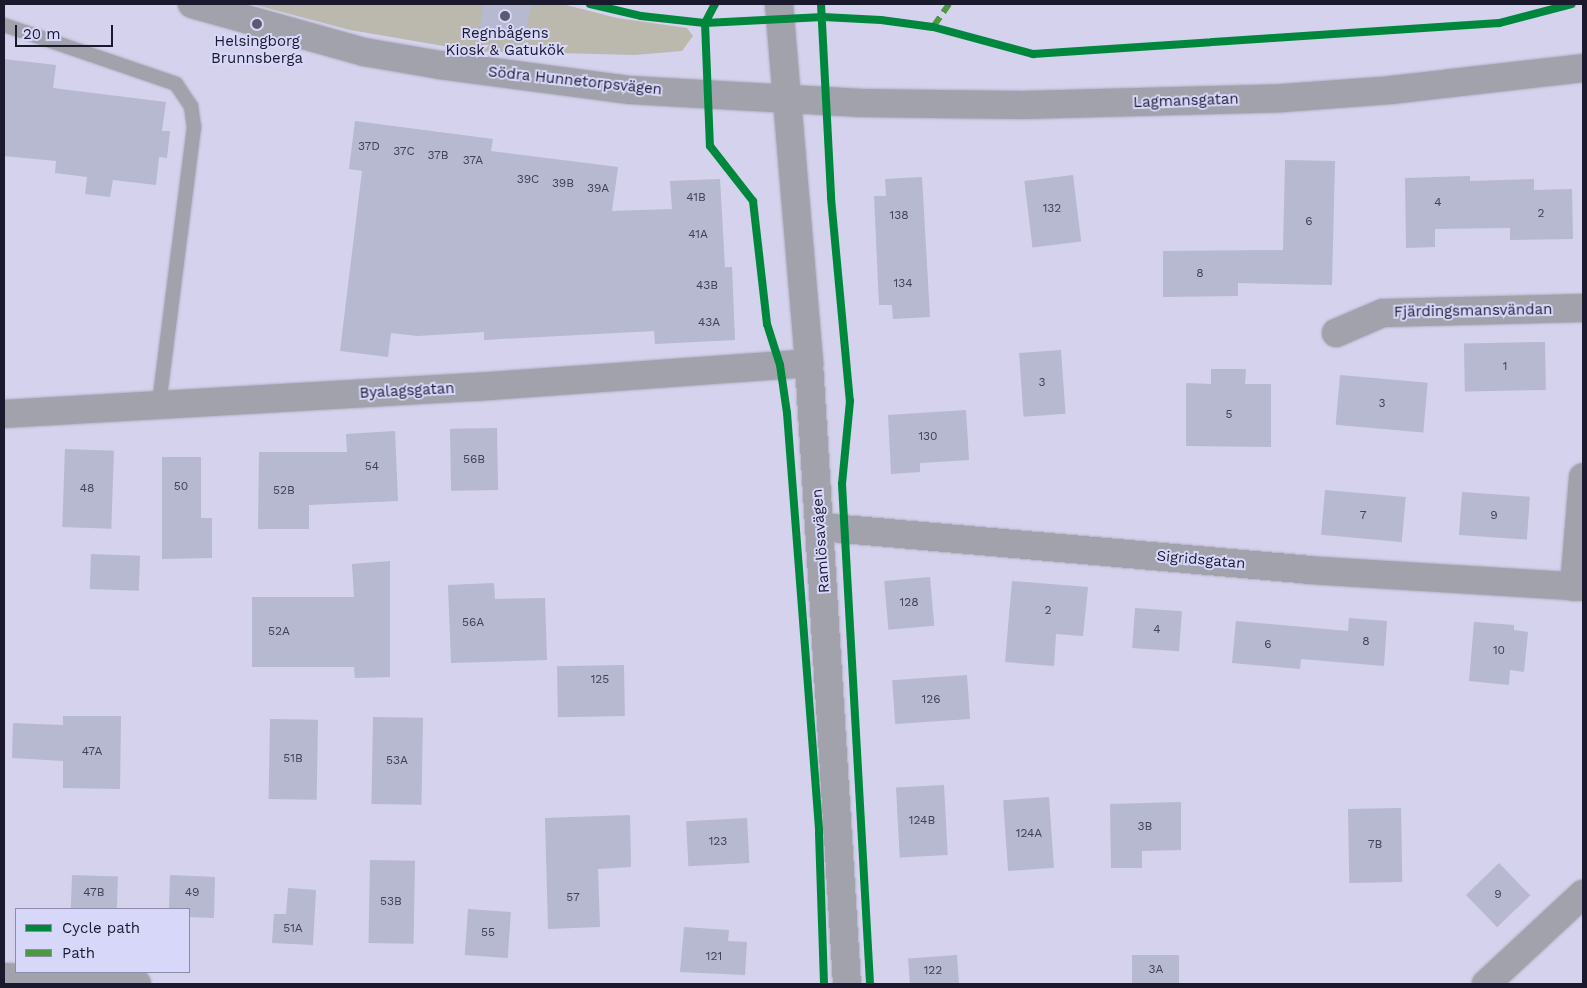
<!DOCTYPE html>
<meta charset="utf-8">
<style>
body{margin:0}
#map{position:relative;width:1587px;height:988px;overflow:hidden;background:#d4d2ec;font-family:"Work Sans",sans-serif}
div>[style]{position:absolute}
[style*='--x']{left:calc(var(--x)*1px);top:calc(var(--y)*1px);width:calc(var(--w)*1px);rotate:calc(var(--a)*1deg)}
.green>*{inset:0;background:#bbb9ae}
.building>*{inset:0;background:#b6b9cf;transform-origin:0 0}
.roads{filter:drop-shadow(0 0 1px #b1afc4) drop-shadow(0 0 1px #b1afc4)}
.service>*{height:14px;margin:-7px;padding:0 7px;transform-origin:7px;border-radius:7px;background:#a2a2ad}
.minor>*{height:28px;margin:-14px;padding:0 14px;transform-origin:14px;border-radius:14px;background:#a2a2ad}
.tertiary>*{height:28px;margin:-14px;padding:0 14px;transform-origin:14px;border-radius:14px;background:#a2a2ad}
.quiet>*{height:6px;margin-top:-3px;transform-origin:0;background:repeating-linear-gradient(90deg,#4c9942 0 12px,transparent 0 18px)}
.cycleway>*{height:8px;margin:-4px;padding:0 4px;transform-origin:4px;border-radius:4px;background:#00873e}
.dots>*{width:14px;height:14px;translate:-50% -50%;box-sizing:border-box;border:2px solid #d7d7fa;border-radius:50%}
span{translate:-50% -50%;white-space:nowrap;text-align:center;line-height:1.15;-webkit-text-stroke:4px #d7d7fa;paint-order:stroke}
.number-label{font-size:12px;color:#424156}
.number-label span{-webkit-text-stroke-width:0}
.poi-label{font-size:15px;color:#1b192e}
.street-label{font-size:15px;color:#1b192e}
.frame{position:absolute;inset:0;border:5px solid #1b192e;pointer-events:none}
.legend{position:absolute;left:15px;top:908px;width:175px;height:65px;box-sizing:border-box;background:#d7d7fa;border:1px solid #8c8ba8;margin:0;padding:6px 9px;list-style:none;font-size:15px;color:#1b192e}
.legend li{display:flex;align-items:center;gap:10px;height:25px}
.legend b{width:25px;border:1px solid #8c8ba8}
.scale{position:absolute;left:15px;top:25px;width:98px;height:22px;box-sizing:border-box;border:2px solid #1b192e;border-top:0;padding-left:6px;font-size:15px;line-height:18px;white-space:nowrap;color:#1b192e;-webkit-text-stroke:4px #d7d7fa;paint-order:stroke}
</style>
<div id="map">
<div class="green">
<i style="clip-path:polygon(252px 4px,562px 4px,617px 18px,687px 28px,693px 36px,682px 51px,635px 55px,473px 51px,350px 30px)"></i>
</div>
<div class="building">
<i style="clip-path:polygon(483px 4px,531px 4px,526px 35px,480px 29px)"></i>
<i style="clip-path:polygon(4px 59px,56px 65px,53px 88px,166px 102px,162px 131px,170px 131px,167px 158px,159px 157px,156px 185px,113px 180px,110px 197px,85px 194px,87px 177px,55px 173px,56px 161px,4px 156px)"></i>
<i style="clip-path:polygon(355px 121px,493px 139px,491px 151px,618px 167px,612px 211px,672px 209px,670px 181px,720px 179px,725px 267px,732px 267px,735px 340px,655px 344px,654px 331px,484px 340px,484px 332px,417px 336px,391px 333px,388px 357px,340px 351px,362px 171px,349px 169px)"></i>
<i style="clip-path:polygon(1285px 160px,1335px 161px,1332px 285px,1238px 283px,1238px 296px,1163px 297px,1163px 251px,1283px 250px)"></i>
<i style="left:1073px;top:175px;width:67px;height:49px;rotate:83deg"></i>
<i style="clip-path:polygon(1470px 176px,1470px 181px,1534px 179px,1534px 190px,1572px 189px,1573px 239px,1510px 240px,1510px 228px,1435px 229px,1435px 247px,1406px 248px,1405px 178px)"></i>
<i style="clip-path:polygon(922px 177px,930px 317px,893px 319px,892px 305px,879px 305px,874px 196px,886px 196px,885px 179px)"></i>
<i style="left:1545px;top:342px;width:48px;height:81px;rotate:89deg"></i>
<i style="left:1061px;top:350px;width:64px;height:42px;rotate:86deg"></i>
<i style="clip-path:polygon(1211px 369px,1246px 369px,1245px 384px,1271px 384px,1271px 447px,1186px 446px,1186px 383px,1211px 384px)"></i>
<i style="left:1340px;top:375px;width:88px;height:50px;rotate:5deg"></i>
<i style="clip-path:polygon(966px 410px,969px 460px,920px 463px,920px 472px,891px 474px,888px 415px)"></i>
<i style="left:497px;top:428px;width:62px;height:47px;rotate:89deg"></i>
<i style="clip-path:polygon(395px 431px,398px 501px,309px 505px,309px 529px,258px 529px,259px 452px,347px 452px,346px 434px)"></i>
<i style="left:65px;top:449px;width:49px;height:78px;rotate:2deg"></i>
<i style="clip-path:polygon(162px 457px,201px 457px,201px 518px,212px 518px,212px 558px,162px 559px)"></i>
<i style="left:1325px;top:490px;width:81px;height:45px;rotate:5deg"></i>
<i style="left:1462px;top:492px;width:68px;height:43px;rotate:4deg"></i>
<i style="left:91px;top:554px;width:49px;height:35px;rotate:2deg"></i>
<i style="clip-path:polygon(390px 561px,390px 677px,355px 678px,354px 667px,252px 667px,252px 597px,354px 597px,352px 564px)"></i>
<i style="left:930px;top:577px;width:49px;height:46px;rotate:85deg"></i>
<i style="clip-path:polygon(1012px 581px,1088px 587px,1083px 636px,1056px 634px,1054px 666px,1005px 662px)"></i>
<i style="clip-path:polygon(494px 583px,495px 599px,545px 598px,547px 660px,451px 663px,448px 585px)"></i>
<i style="left:1135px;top:608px;width:47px;height:40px;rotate:4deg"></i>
<i style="clip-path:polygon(1349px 618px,1387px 621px,1384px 666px,1301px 659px,1300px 669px,1232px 663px,1236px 621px,1348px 631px)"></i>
<i style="clip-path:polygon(1474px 622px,1514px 625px,1514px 630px,1528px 632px,1524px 672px,1510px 670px,1509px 685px,1469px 681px)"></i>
<i style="left:624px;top:665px;width:51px;height:67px;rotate:89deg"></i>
<i style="left:967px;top:675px;width:44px;height:75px;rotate:86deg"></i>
<i style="clip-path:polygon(63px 716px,121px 716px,120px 789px,63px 788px,63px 761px,12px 758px,13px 723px,63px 725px)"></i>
<i style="left:373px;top:717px;width:50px;height:87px;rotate:1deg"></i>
<i style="left:270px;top:719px;width:48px;height:80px;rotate:1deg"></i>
<i style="left:944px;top:785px;width:70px;height:48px;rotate:87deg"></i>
<i style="left:1049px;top:797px;width:71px;height:46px;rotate:86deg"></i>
<i style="clip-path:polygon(1181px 802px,1181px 850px,1142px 851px,1142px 868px,1111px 868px,1110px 804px)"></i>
<i style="left:1401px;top:808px;width:74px;height:53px;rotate:89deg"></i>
<i style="clip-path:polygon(630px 815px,631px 867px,598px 869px,600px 927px,548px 929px,545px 818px)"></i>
<i style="left:747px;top:818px;width:45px;height:61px;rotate:87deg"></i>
<i style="left:370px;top:860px;width:45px;height:83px;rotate:1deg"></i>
<i style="left:1499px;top:863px;width:45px;height:46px;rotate:46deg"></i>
<i style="left:72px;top:875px;width:46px;height:34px;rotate:2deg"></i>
<i style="clip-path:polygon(170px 875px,215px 877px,214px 918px,189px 917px,189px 909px,169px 909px)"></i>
<i style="clip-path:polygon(288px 888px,316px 890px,313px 945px,272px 943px,274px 914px,286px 914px)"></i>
<i style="left:468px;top:909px;width:43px;height:46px;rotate:4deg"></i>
<i style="clip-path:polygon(684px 927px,729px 930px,728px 941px,747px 942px,745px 975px,680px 972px)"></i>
<i style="left:957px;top:955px;width:29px;height:49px;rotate:86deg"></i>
<i style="left:1132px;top:955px;width:47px;height:29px"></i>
</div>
<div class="roads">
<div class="service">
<i style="--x:4;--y:25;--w:182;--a:18.9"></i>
<i style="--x:176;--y:84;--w:27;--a:56"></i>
<i style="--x:191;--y:106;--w:21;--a:82"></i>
<i style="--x:194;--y:127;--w:280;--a:97.2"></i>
</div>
<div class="minor">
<i style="--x:1336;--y:333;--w:51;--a:-23.1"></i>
<i style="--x:1383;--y:313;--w:200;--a:-1.4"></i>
<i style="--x:4;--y:414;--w:473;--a:-3.3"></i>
<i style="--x:476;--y:387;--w:334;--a:-4.1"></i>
<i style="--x:820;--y:527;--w:489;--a:5"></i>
<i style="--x:1307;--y:570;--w:277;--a:3.5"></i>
<i style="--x:1574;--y:587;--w:110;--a:-85.3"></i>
<i style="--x:4;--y:977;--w:133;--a:3"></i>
<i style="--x:1486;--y:984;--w:132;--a:-42.9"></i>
</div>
<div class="tertiary">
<i style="--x:192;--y:4;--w:179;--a:15.6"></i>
<i style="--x:364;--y:52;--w:77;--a:9.7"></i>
<i style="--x:440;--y:65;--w:192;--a:7.5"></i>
<i style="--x:630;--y:90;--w:232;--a:3.2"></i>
<i style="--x:862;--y:103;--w:161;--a:0.7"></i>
<i style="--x:1023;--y:105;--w:260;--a:-1.5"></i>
<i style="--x:1283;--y:98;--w:108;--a:-4.2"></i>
<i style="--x:1391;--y:90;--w:193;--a:-6.5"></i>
<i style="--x:779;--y:4;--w:360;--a:85.2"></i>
<i style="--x:809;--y:363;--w:622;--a:86.5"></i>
</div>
</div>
<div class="quiet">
<i style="--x:933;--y:27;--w:28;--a:-55"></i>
</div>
<div class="cycleway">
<i style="--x:590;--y:4;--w:52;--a:13.2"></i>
<i style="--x:641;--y:16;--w:64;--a:6.2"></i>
<i style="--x:705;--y:23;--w:118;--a:-2.9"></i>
<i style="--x:823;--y:17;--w:58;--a:3"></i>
<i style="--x:881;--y:20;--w:52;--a:7.7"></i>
<i style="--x:933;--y:27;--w:104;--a:15.1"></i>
<i style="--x:1033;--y:54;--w:467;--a:-3.8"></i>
<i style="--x:1499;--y:23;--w:75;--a:-14.6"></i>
<i style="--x:715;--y:4;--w:21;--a:118"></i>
<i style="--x:705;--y:23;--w:123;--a:87.7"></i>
<i style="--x:710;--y:146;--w:70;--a:52"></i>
<i style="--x:753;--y:201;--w:124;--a:83.5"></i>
<i style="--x:767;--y:324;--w:43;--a:72.4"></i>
<i style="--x:780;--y:365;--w:49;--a:81.7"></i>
<i style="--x:787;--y:413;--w:421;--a:85.6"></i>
<i style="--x:819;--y:833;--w:151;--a:88.1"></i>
<i style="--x:821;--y:4;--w:194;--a:87"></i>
<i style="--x:831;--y:198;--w:204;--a:84.7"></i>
<i style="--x:850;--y:401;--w:83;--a:95.5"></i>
<i style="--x:842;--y:484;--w:501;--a:86.79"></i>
</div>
<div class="dots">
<i style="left:505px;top:16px;background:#5c5a70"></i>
<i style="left:257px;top:24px;background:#5c5a70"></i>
</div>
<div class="number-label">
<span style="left:369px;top:147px">37D</span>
<span style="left:404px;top:152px">37C</span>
<span style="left:438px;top:156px">37B</span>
<span style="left:473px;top:161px">37A</span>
<span style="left:528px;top:180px">39C</span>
<span style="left:563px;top:184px">39B</span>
<span style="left:598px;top:189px">39A</span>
<span style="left:696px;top:198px">41B</span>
<span style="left:1438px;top:203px">4</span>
<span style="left:1052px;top:209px">132</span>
<span style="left:1541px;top:214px">2</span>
<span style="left:899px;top:216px">138</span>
<span style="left:1309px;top:222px">6</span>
<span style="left:698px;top:235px">41A</span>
<span style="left:1200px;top:274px">8</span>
<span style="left:903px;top:284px">134</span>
<span style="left:707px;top:286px">43B</span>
<span style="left:709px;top:323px">43A</span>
<span style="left:1505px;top:367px">1</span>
<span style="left:1042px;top:383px">3</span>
<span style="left:1382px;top:404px">3</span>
<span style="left:1229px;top:415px">5</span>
<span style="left:928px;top:437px">130</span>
<span style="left:474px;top:460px">56B</span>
<span style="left:372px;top:467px">54</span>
<span style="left:181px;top:487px">50</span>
<span style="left:87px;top:489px">48</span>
<span style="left:284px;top:491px">52B</span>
<span style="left:1363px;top:516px">7</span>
<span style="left:1494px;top:516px">9</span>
<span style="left:909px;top:603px">128</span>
<span style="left:1048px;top:611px">2</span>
<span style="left:473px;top:623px">56A</span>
<span style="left:1157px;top:630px">4</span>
<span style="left:279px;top:632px">52A</span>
<span style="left:1366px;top:642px">8</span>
<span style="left:1268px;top:645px">6</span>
<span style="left:1499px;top:651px">10</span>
<span style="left:600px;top:680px">125</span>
<span style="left:931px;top:700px">126</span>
<span style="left:92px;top:752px">47A</span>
<span style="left:293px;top:759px">51B</span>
<span style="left:397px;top:761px">53A</span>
<span style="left:922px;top:821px">124B</span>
<span style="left:1145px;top:827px">3B</span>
<span style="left:1029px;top:834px">124A</span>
<span style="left:718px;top:842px">123</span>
<span style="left:1375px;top:845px">7B</span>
<span style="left:94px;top:893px">47B</span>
<span style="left:192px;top:893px">49</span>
<span style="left:1498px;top:895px">9</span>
<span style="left:573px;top:898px">57</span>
<span style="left:391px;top:902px">53B</span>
<span style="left:293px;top:929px">51A</span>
<span style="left:488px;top:933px">55</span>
<span style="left:714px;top:957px">121</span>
<span style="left:1156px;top:970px">3A</span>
<span style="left:933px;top:971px">122</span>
</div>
<div class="poi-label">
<span style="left:505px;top:42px">Regnbågens<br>Kiosk &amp; Gatukök</span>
<span style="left:257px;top:50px">Helsingborg<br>Brunnsberga</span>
</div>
<div class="street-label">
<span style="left:575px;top:81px;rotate:6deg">Södra Hunnetorpsvägen</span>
<span style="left:1186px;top:101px;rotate:-2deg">Lagmansgatan</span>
<span style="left:1473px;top:311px;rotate:-1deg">Fjärdingsmansvändan</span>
<span style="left:407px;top:391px;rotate:-3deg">Byalagsgatan</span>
<span style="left:821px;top:541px;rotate:-94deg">Ramlösavägen</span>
<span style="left:1201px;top:560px;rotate:5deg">Sigridsgatan</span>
</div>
<div class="frame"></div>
<ul class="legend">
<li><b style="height:6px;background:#00873e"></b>Cycle path</li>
<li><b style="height:6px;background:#4c9942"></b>Path</li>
</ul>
<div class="scale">20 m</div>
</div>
